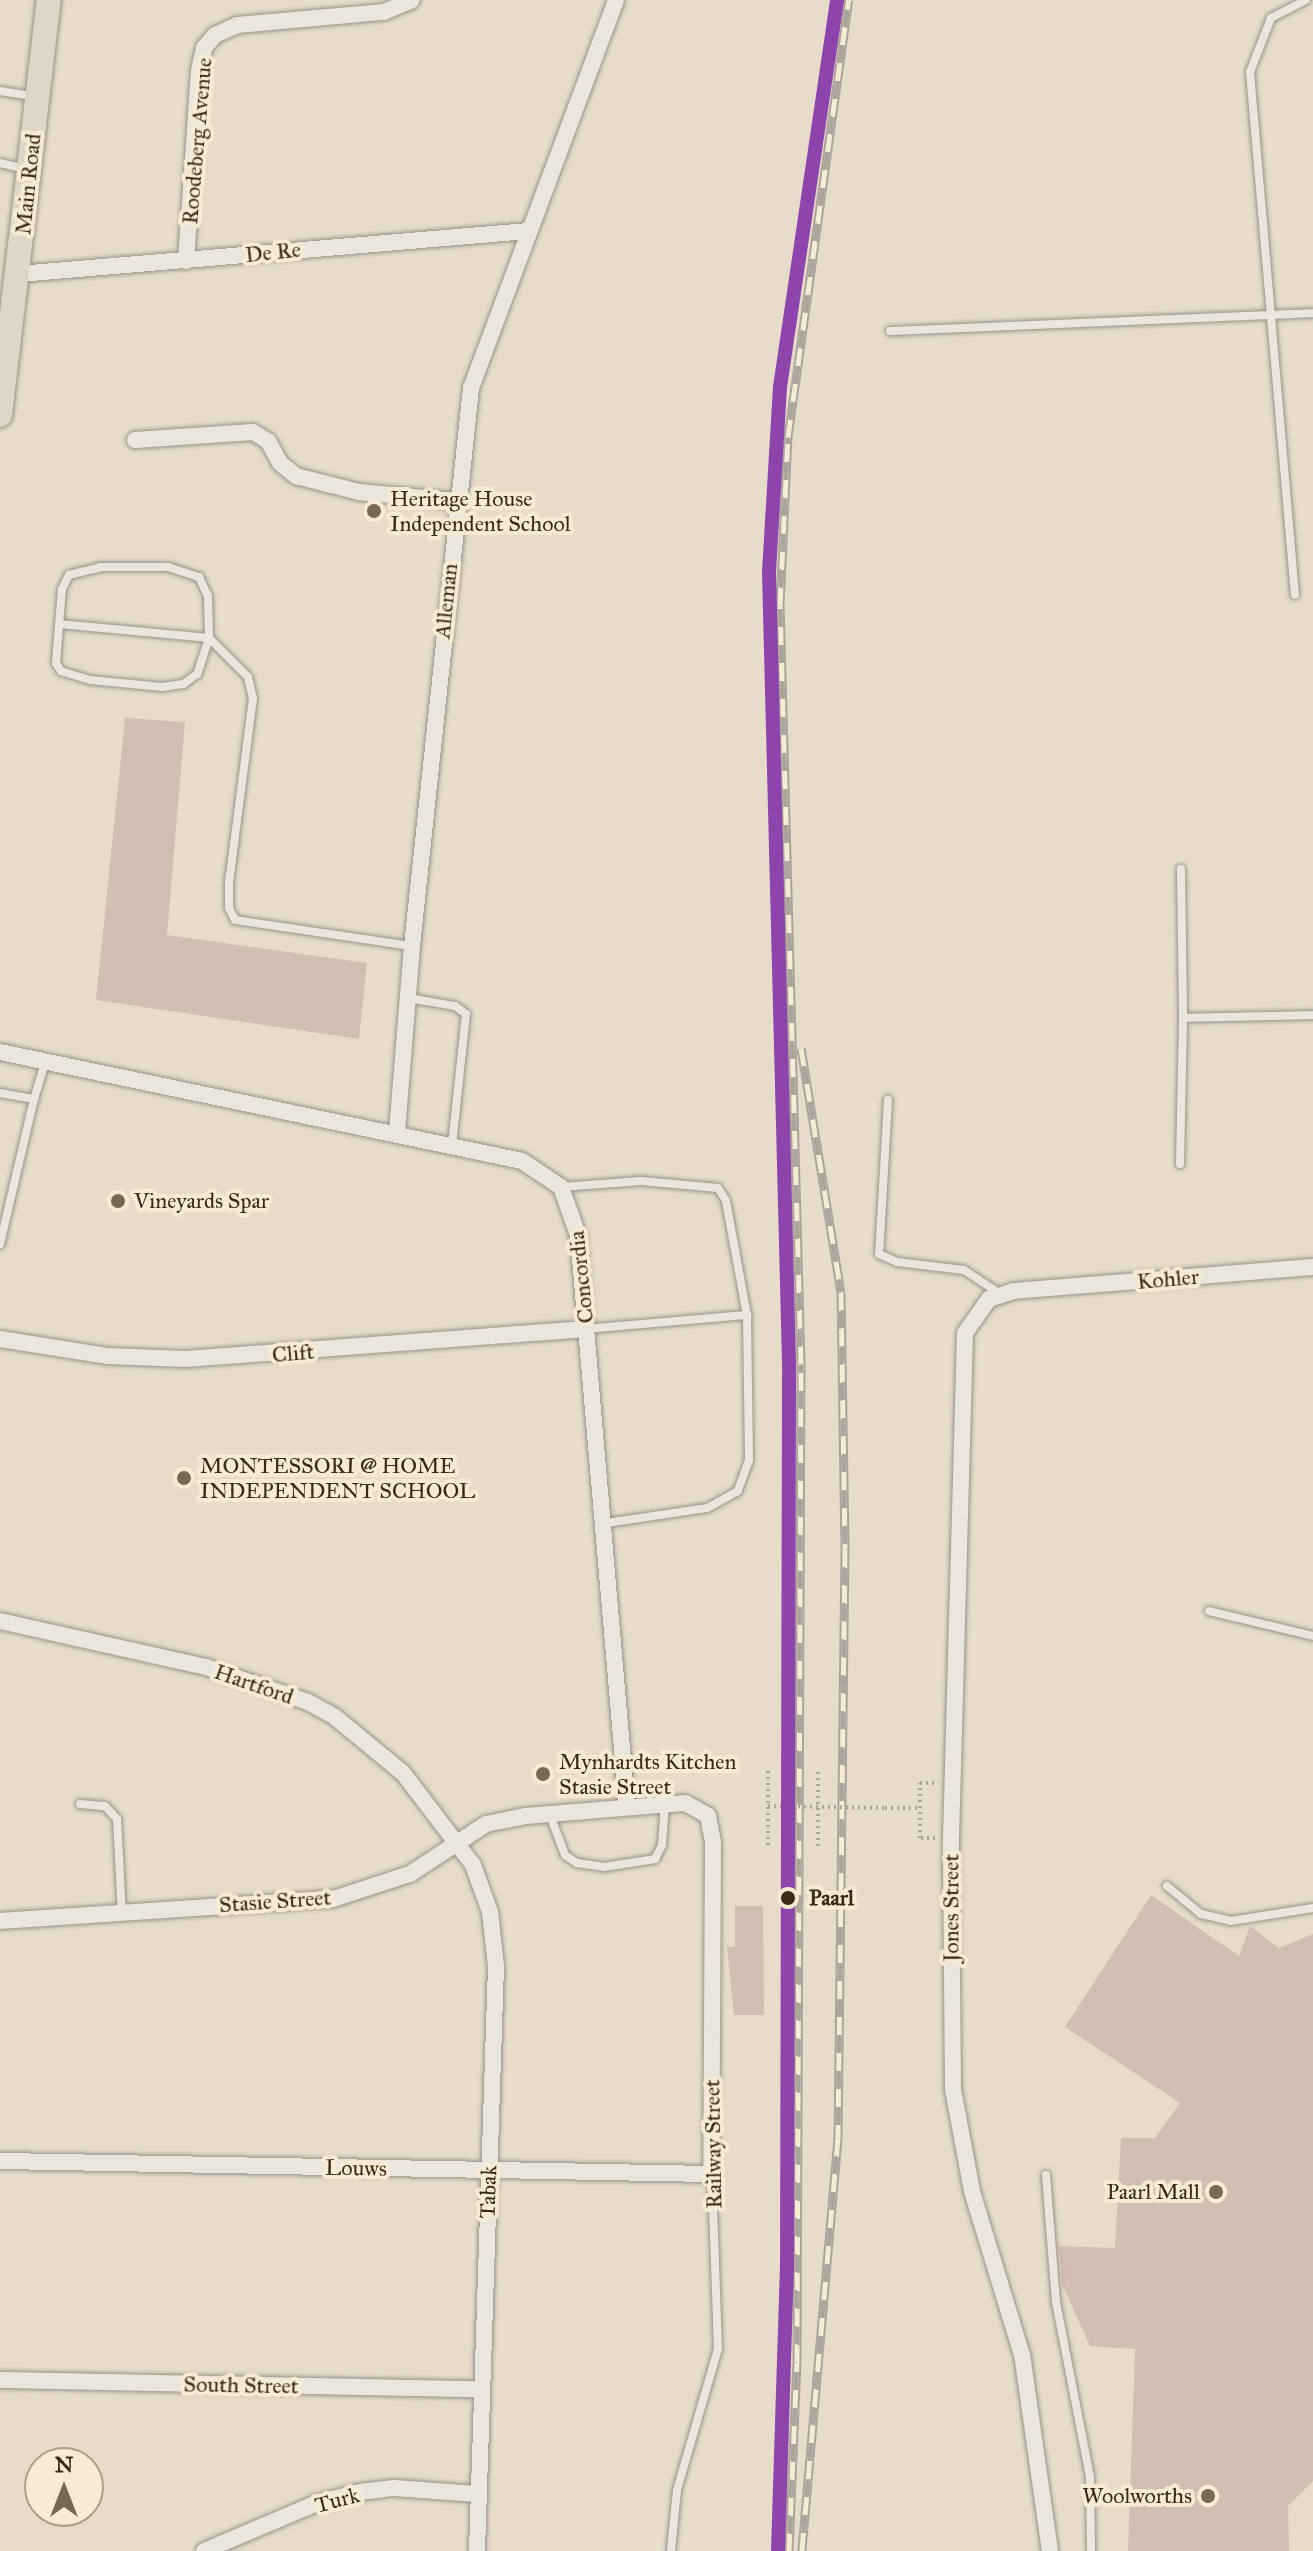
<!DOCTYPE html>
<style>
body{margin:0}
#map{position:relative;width:1313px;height:2551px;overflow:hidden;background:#e7dcca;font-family:"IM FELL Great Primer",serif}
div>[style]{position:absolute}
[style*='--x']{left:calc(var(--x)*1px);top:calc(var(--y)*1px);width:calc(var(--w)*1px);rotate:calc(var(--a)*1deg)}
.building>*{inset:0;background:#d0bfb2}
.path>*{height:4px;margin-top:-2px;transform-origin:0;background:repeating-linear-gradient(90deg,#aba59c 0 2px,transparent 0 6px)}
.roads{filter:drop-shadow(0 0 2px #9a9285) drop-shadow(0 0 2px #9a9285)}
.service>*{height:8px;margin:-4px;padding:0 4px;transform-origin:4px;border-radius:4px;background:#ebe6dd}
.minor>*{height:16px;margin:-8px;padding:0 8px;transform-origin:8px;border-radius:8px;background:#ebe6dd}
.primary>*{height:24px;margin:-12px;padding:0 12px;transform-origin:12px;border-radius:12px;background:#ded6c7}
.rail>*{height:9px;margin-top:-4.5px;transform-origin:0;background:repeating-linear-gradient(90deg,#f8ebd4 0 18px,#aba59c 0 36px);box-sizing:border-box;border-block:2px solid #aba59c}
.path-bridge>*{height:4px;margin-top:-2px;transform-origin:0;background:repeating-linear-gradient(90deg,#aba59c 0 2px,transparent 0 6px)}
.rail-1>*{height:14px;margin:-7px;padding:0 7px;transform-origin:7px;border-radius:7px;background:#8e44ad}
.dots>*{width:22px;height:22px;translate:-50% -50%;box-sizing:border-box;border:4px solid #f8ebd4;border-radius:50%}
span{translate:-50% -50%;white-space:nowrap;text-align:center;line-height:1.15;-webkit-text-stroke:8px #f8ebd4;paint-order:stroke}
.street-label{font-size:22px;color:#392916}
.poi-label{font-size:22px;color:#392916}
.left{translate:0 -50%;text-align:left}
.right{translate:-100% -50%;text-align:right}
.stop-label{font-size:22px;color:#392916;font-weight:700}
.north{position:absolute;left:24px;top:2447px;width:80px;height:80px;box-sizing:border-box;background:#f8ebd4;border:2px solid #ac9d88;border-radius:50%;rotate:0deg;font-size:22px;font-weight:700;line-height:32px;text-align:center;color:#392916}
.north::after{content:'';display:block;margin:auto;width:28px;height:36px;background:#766855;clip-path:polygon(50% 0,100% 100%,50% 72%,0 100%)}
</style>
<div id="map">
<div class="building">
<i style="clip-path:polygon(125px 718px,185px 722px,167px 935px,367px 963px,359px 1039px,96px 1000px)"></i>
<i style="clip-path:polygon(1151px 1895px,1239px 1956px,1250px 1926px,1279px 1948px,1313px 1934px,1313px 2481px,1288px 2506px,1289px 2551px,1128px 2551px,1135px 2349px,1090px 2346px,1062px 2284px,1059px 2246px,1115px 2248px,1121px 2138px,1155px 2138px,1180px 2103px,1065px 2027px)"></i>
<i style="clip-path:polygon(735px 1906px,763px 1906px,764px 2015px,734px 2015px,727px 1947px,735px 1947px)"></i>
</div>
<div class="path">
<i style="--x:885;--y:1808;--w:35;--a:0"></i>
<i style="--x:935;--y:1838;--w:15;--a:180"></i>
<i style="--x:920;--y:1838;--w:55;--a:-90"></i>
<i style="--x:920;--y:1783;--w:17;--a:0"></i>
<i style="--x:768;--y:1845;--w:75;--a:-90"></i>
<i style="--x:818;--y:1846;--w:77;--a:-90"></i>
</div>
<div class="roads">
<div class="service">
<i style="--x:0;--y:91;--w:36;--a:9"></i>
<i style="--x:0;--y:163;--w:27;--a:13"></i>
<i style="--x:890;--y:331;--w:423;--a:-2.4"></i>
<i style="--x:168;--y:567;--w:33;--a:18"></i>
<i style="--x:199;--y:577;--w:21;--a:65"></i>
<i style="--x:208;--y:596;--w:42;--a:88.6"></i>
<i style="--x:209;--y:638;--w:38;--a:108"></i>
<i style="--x:197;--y:674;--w:17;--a:144"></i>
<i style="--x:183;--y:684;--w:21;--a:172"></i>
<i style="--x:162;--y:687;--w:72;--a:-174.4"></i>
<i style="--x:90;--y:680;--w:30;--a:-163"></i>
<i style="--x:61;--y:671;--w:9;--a:-122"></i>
<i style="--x:56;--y:663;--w:74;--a:-85.4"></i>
<i style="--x:62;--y:589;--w:16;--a:-63"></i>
<i style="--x:69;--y:575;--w:32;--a:-14"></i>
<i style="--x:100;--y:567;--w:68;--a:0"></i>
<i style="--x:1295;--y:595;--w:525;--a:-94.92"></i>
<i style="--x:1250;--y:72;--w:58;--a:-68.7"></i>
<i style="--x:1271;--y:18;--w:39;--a:-27"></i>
<i style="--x:59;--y:624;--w:151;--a:5.3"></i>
<i style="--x:209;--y:638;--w:55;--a:45"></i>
<i style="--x:248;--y:677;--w:22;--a:77"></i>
<i style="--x:253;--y:698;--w:188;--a:97.4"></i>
<i style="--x:229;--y:884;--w:24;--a:90"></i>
<i style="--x:229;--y:908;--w:13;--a:63"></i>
<i style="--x:235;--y:920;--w:179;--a:8.4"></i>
<i style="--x:1181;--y:869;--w:149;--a:89.2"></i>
<i style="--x:1183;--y:1018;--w:130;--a:-1.3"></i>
<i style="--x:408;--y:998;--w:48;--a:9.7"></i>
<i style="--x:455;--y:1006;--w:14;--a:36"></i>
<i style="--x:466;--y:1014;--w:131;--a:96.1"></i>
<i style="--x:0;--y:1093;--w:35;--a:10"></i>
<i style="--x:34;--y:1099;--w:39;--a:-73"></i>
<i style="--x:888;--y:1100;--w:154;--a:93.3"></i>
<i style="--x:879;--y:1254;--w:20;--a:24"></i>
<i style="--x:897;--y:1262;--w:67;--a:6.8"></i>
<i style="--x:964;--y:1270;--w:42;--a:33.3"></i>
<i style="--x:1180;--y:1164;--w:146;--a:-88.8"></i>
<i style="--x:562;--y:1187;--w:79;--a:-4.3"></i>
<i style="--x:641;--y:1181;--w:77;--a:5.2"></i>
<i style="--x:718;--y:1188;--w:15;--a:58"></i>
<i style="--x:726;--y:1201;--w:116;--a:79.6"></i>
<i style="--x:747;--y:1315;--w:145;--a:89.2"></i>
<i style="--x:749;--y:1460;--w:33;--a:110"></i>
<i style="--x:738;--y:1491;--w:35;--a:151"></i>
<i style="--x:707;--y:1508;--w:101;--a:171.5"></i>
<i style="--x:0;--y:1244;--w:149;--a:-76.8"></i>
<i style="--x:586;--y:1329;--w:162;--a:-5"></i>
<i style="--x:1209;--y:1611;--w:107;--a:13.5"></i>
<i style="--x:80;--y:1804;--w:25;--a:5"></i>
<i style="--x:105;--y:1806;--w:18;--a:47"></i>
<i style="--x:117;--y:1819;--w:94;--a:87"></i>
<i style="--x:550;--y:1815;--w:43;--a:69.4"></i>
<i style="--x:565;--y:1855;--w:14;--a:34"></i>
<i style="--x:577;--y:1863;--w:27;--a:8"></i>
<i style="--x:604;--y:1867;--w:52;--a:-8.9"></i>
<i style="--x:655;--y:1859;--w:16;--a:-63"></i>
<i style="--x:662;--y:1845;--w:42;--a:-85.9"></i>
<i style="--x:1167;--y:1886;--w:44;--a:39.5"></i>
<i style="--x:1201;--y:1914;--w:31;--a:13"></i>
<i style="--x:1231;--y:1921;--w:83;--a:-9"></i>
<i style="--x:1046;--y:2175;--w:127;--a:85.5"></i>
<i style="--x:1056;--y:2302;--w:178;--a:79"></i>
<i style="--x:1090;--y:2477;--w:74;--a:89.2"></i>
<i style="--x:671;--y:2551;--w:61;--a:-84.4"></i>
<i style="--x:677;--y:2490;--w:147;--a:-73.8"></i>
<i style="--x:718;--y:2349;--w:175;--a:-92"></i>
</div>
<div class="minor">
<i style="--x:186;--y:261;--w:191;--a:-86.1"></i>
<i style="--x:199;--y:70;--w:23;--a:-77"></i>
<i style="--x:204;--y:48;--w:17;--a:-50"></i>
<i style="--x:215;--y:35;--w:24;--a:-24"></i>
<i style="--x:237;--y:25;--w:148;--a:-5.1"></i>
<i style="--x:384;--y:12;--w:30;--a:-23"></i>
<i style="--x:19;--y:274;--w:511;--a:-4.83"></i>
<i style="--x:135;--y:440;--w:118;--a:-3.9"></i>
<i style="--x:253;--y:432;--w:17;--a:31"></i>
<i style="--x:268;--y:441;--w:25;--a:61"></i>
<i style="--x:280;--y:463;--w:21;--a:39"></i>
<i style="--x:296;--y:476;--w:65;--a:14.3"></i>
<i style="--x:359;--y:492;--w:97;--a:5.3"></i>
<i style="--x:0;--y:1052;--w:533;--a:11.79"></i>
<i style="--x:522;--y:1161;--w:47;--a:33.7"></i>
<i style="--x:561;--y:1187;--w:51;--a:70.5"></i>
<i style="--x:578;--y:1235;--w:573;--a:85.1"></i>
<i style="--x:397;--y:1132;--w:187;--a:-85.4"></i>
<i style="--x:412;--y:946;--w:561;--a:-83.96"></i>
<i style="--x:471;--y:388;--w:414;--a:-69.5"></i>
<i style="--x:0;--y:1339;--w:108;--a:9"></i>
<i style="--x:107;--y:1356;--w:79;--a:2.2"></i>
<i style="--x:186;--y:1359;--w:401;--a:-4.3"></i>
<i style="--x:0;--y:1621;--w:211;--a:12.6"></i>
<i style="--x:206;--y:1667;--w:108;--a:18.9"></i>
<i style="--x:308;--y:1702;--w:31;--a:29"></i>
<i style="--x:335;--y:1717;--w:88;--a:39.5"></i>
<i style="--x:403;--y:1773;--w:116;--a:52.7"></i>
<i style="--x:473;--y:1865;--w:50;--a:70.1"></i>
<i style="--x:490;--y:1912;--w:54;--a:83.7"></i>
<i style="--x:496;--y:1966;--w:585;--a:91.86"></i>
<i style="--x:0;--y:1921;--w:334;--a:-3.8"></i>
<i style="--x:333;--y:1899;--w:81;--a:-18"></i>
<i style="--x:410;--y:1874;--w:91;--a:-33.3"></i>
<i style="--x:486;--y:1824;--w:41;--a:-11.3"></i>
<i style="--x:526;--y:1816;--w:160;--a:-4.7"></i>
<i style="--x:685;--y:1803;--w:26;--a:29"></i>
<i style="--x:708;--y:1816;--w:26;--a:79"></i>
<i style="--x:713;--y:1842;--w:332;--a:90.3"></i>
<i style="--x:711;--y:2174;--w:711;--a:-178.95"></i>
<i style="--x:0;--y:2380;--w:481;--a:1.1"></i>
<i style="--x:204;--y:2551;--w:123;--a:-23"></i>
<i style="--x:317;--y:2503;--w:44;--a:-14.3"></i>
<i style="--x:360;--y:2492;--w:34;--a:-7"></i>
<i style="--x:394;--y:2488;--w:83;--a:4.1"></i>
<i style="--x:1050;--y:2551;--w:198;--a:-98.1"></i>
<i style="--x:1022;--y:2355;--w:171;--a:-107"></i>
<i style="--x:972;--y:2191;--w:104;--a:-100.6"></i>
<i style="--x:953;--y:2089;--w:251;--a:-90.5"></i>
<i style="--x:951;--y:1838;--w:505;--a:-88.41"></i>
<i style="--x:965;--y:1333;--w:42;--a:-54.8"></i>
<i style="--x:989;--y:1299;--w:25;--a:-18"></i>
<i style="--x:1013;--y:1291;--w:301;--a:-4.6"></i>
</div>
<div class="primary">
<i style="--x:0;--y:415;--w:418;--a:-83.3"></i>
</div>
</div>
<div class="rail">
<i style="--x:801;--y:1048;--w:247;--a:80.7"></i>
<i style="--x:841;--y:1292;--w:257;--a:89.1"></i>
<i style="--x:845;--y:1549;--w:589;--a:90.68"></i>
<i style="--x:838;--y:2138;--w:415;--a:95"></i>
<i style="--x:789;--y:2551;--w:189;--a:-87.6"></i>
<i style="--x:797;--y:2362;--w:998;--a:-89.77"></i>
<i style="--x:801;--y:1364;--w:759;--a:-91.58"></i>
<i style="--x:780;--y:605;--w:168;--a:-87.3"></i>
<i style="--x:788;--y:437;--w:441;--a:-82.1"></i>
</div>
<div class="path-bridge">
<i style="--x:768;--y:1806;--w:117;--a:1"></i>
</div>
<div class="rail-1">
<i style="--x:778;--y:2551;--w:281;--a:-88.2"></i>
<i style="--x:787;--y:2270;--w:908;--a:-89.87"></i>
<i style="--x:789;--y:1362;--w:790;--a:-91.45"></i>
<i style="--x:769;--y:572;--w:185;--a:-86.6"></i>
<i style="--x:780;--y:387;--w:391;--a:-81.6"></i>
</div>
<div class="dots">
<i style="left:374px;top:511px;background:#766855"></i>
<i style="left:118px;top:1201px;background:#766855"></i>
<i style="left:184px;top:1478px;background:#766855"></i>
<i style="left:543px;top:1774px;background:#766855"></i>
<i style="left:788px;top:1898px;background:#392916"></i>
<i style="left:1216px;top:2192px;background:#766855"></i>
<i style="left:1208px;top:2496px;background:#766855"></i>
</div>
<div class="street-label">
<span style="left:197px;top:141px;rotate:-85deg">Roodeberg Avenue</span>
<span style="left:28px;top:184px;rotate:-84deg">Main Road</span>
<span style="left:273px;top:252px;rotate:-6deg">De Re</span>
<span style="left:446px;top:601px;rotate:-84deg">Alleman</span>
<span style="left:581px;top:1277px;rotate:-96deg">Concordia</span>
<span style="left:1168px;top:1279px;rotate:-5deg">Kohler</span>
<span style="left:293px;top:1353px;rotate:-5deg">Clift</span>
<span style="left:254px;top:1684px;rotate:19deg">Hartford</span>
<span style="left:275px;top:1901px;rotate:-4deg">Stasie Street</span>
<span style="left:951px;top:1908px;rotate:-90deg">Jones Street</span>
<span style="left:713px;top:2144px;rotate:-91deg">Railway Street</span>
<span style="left:356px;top:2168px;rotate:1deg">Louws</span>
<span style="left:488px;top:2192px;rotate:-88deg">Tabak</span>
<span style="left:241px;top:2385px;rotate:1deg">South Street</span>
<span style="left:337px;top:2500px;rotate:-15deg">Turk</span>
</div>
<div class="poi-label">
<span class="left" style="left:390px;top:511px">Heritage House<br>Independent School</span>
<span class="left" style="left:134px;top:1201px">Vineyards Spar</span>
<span class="left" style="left:200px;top:1478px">MONTESSORI @ HOME<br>INDEPENDENT SCHOOL</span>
<span class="left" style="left:559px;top:1774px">Mynhardts Kitchen<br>Stasie Street</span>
<span class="right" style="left:1200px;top:2192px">Paarl Mall</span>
<span class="right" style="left:1192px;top:2496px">Woolworths</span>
</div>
<div class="stop-label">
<span class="left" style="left:809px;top:1898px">Paarl</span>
</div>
<div class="north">N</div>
</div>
